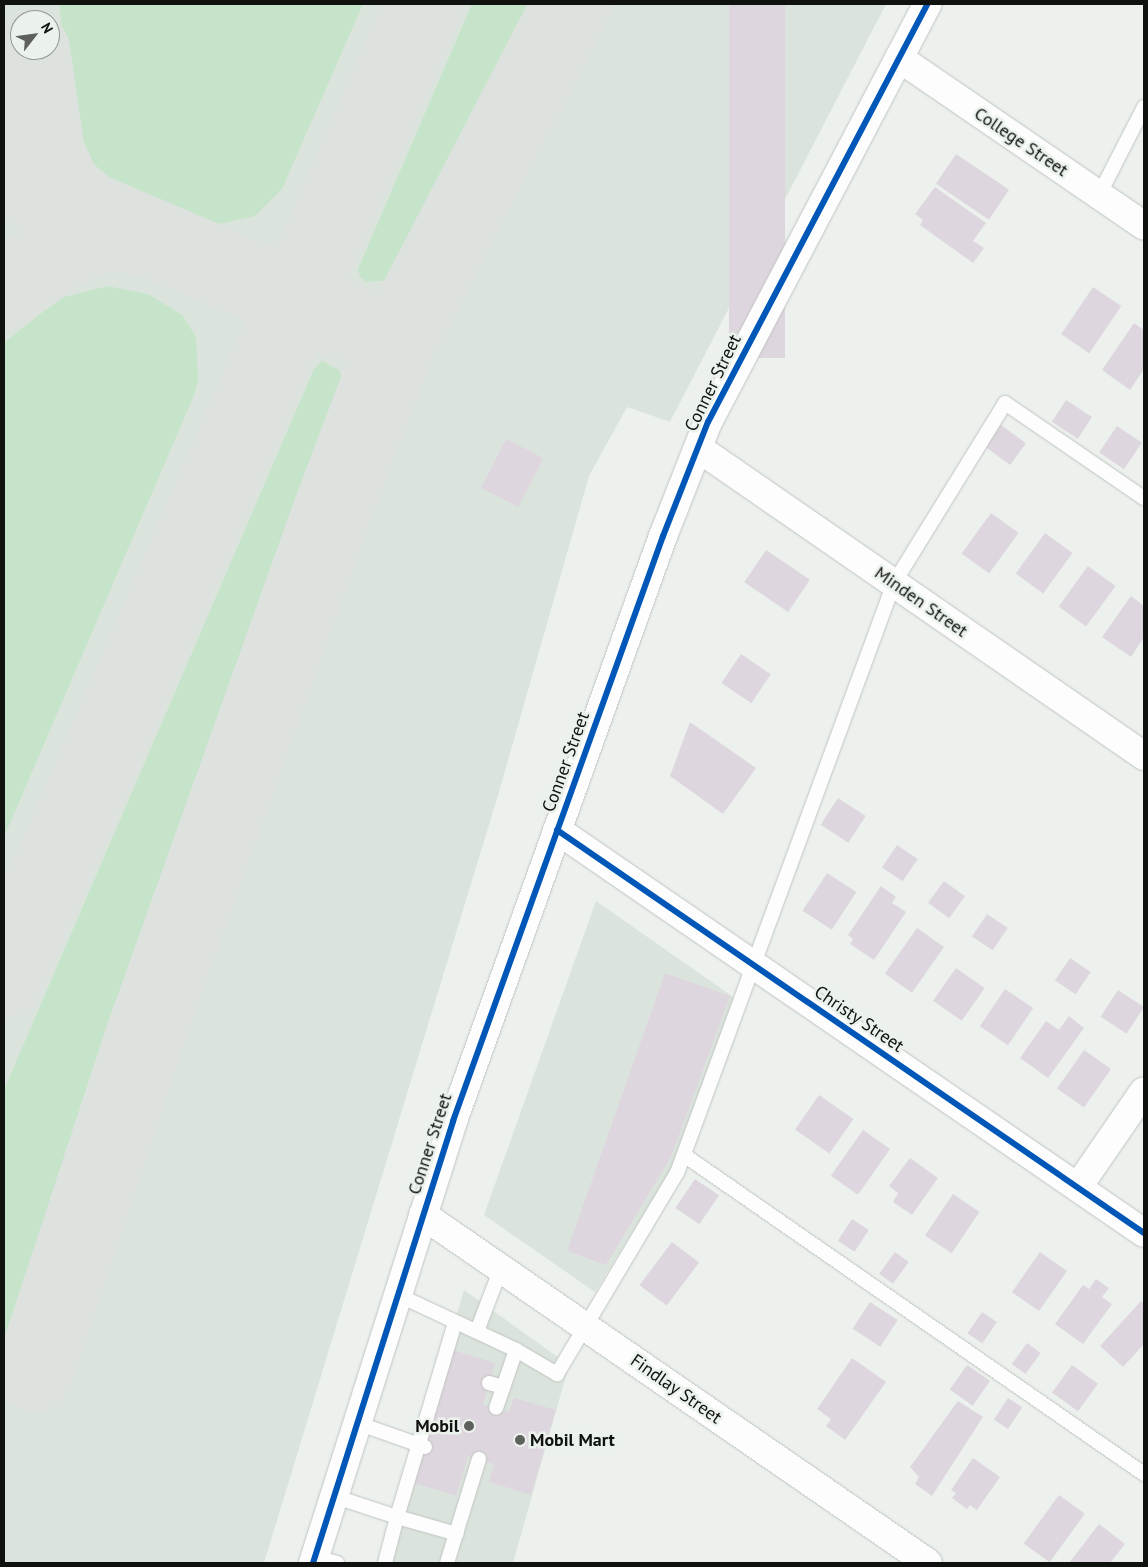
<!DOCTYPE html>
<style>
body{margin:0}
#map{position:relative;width:1148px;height:1567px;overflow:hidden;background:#ecf1ed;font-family:"PT Sans",sans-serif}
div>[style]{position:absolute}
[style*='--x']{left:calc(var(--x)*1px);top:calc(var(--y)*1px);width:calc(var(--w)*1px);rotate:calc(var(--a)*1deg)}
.built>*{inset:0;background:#dbe4dc}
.green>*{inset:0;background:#c6e4ca}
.taxiway>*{height:79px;margin:-39.5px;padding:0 39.5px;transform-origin:39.5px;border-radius:39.5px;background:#dee2df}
.building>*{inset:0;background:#ded6de;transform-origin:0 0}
.roads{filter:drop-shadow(0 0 1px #c1c4c2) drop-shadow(0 0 1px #c1c4c2)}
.lane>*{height:14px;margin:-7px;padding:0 7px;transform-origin:7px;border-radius:7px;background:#fcfdfc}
.street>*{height:28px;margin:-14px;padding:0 14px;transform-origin:14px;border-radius:14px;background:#fcfdfc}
.secondary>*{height:28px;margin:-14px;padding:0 14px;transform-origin:14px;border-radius:14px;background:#fcfdfc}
.cycleway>*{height:6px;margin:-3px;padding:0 3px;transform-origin:3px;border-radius:3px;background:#0057b8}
.dots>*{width:14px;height:14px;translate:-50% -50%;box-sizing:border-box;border:2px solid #ebf2ec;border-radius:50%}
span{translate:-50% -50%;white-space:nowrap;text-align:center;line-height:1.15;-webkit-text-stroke:5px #ebf2ec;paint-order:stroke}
.street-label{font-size:18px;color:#101210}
.poi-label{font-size:18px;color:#101210;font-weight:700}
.right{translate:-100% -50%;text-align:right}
.left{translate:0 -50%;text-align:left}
.frame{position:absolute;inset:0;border:5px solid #101210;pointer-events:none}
.north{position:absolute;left:10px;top:10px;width:50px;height:50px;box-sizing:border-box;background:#ebf2ec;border:1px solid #939894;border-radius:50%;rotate:60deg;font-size:14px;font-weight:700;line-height:20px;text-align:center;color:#101210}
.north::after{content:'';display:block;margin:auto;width:18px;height:22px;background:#5d605d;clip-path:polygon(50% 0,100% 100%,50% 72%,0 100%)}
</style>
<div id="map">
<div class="built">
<i style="clip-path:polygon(evenodd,4px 4px,886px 4px,670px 422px,627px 407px,589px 476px,499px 792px,264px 1563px,4px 1563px,4px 4px,20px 20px,50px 20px,50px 50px,20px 50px,20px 20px)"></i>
<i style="clip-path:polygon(596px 901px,736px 999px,672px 1168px,595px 1292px,484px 1215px)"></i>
<i style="clip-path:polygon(464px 1290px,569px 1365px,513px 1563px,382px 1563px)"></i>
</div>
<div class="green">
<i style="clip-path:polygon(59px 4px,363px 4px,282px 189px,255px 216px,219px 224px,184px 215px,116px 184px,91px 163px,72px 122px)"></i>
<i style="clip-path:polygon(472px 4px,535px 4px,400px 266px,388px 280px,367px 282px,360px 277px,358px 269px)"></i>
<i style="clip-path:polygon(108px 286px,148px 294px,182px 315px,196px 337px,198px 379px,195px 393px,4px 837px,4px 343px,60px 298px)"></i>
<i style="clip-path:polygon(322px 361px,339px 370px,345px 389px,102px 1071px,27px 1301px,15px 1328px,4px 1337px,4px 1090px,314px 369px)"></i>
</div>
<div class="taxiway">
<i style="--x:30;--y:50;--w:104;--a:81.7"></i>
<i style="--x:45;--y:153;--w:38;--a:65"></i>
<i style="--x:61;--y:188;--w:35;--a:40"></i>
<i style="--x:4;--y:175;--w:370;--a:23.1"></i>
<i style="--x:4;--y:290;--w:75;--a:-35.2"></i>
<i style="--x:65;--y:247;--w:25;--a:-23"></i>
<i style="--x:88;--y:237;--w:19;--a:-16"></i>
<i style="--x:106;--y:232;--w:42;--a:5.4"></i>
<i style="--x:4;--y:979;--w:1061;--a:-66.74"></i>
<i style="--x:34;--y:1372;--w:353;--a:-71.8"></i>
<i style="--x:144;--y:1037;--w:565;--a:-70.35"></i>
<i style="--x:334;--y:505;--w:174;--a:-69.2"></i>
<i style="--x:396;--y:342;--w:381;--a:-62.6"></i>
</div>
<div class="building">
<i style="left:729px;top:4px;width:56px;height:354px"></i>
<i style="left:956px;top:154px;width:64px;height:36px;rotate:34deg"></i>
<i style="clip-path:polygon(935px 187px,986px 223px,973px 241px,984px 248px,973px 263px,920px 225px,923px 220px,915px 214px)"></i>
<i style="left:1093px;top:287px;width:34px;height:57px;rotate:34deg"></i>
<i style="clip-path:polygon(1134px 323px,1144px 330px,1144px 369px,1130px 390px,1102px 370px)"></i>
<i style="left:1066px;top:400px;width:31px;height:26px;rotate:33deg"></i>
<i style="left:1001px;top:425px;width:31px;height:27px;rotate:36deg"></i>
<i style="left:1117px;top:426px;width:30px;height:32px;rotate:34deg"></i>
<i style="left:506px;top:439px;width:42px;height:55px;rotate:27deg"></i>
<i style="left:991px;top:513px;width:34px;height:50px;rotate:36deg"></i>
<i style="left:1045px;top:533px;width:34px;height:50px;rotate:36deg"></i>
<i style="left:766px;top:550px;width:53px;height:39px;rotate:34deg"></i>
<i style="left:1088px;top:566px;width:34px;height:50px;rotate:36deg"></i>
<i style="clip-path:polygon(1131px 596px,1144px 606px,1144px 637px,1131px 657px,1102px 637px)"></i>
<i style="left:741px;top:654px;width:36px;height:35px;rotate:34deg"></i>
<i style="clip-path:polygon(690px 722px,756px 768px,723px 814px,670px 776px)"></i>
<i style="left:838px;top:798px;width:33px;height:32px;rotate:33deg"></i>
<i style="left:897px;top:845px;width:25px;height:27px;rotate:34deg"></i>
<i style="left:827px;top:873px;width:35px;height:45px;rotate:33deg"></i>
<i style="left:944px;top:881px;width:26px;height:27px;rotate:36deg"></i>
<i style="clip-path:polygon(881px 886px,896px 897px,892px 903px,906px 912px,874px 960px,850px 944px,853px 939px,848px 935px)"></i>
<i style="left:987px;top:914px;width:25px;height:27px;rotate:34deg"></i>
<i style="left:917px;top:928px;width:33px;height:56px;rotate:35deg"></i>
<i style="left:1070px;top:958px;width:25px;height:27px;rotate:34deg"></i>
<i style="left:956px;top:968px;width:35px;height:40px;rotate:35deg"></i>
<i style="clip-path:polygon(665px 973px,730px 996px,671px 1157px,606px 1265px,567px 1251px)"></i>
<i style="left:1005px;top:989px;width:34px;height:45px;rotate:34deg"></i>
<i style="left:1118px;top:990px;width:31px;height:32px;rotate:33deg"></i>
<i style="clip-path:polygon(1069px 1016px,1084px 1028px,1048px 1078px,1020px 1058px,1046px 1021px,1059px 1030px)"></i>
<i style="left:1084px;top:1050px;width:33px;height:47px;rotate:35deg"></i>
<i style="left:819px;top:1095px;width:42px;height:42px;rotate:35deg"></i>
<i style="left:863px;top:1130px;width:33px;height:56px;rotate:35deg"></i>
<i style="clip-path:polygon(910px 1158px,938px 1178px,912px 1215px,893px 1202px,898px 1193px,889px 1186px)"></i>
<i style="left:695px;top:1179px;width:29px;height:35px;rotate:34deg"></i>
<i style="left:953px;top:1194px;width:32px;height:50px;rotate:34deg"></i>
<i style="left:852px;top:1219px;width:20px;height:26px;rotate:33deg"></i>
<i style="left:672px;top:1242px;width:34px;height:54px;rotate:37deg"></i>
<i style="left:895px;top:1252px;width:17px;height:27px;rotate:36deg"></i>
<i style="left:1040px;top:1252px;width:33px;height:49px;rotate:35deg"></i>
<i style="clip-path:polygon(1096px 1279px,1109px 1288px,1102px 1297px,1112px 1304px,1083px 1344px,1055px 1324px,1083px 1285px,1089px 1289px)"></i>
<i style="clip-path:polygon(1141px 1301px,1144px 1304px,1144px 1344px,1123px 1367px,1100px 1346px)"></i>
<i style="left:870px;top:1302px;width:33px;height:32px;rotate:33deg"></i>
<i style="left:982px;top:1312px;width:18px;height:26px;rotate:34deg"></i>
<i style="left:1027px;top:1343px;width:17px;height:26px;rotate:36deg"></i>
<i style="clip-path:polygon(453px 1350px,495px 1363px,483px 1405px,509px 1412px,514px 1398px,556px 1410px,531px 1495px,489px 1482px,494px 1464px,468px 1456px,456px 1496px,414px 1483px)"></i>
<i style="clip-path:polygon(852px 1358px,886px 1382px,845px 1440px,826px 1426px,831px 1419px,817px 1409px)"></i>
<i style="left:967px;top:1365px;width:28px;height:30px;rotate:35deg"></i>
<i style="left:1072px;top:1365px;width:32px;height:34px;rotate:36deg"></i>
<i style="left:1008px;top:1398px;width:17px;height:26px;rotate:33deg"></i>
<i style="clip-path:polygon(958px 1401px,983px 1417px,932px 1496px,915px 1484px,919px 1477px,910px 1467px)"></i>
<i style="clip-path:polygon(973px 1458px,1000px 1477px,977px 1510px,970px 1505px,967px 1509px,952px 1498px,956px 1493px,951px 1490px)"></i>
<i style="left:1059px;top:1495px;width:32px;height:60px;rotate:36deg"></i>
<i style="clip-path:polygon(1099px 1524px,1125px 1544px,1110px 1563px,1069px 1563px)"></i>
</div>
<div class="roads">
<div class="lane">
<i style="--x:1099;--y:195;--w:99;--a:-62.9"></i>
<i style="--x:684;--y:1155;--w:560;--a:34.74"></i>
<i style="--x:398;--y:1295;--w:130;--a:25"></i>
<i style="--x:516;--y:1350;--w:61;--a:109"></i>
<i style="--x:477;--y:1331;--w:67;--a:-69.1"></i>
<i style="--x:516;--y:1350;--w:48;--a:30.3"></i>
<i style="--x:557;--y:1374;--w:234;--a:-59.2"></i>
<i style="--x:677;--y:1173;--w:629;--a:-69.81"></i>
<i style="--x:894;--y:583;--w:211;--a:-58.3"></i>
<i style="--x:1005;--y:403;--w:168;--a:34.4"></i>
<i style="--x:489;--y:1383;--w:15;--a:16"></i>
<i style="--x:357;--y:1423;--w:72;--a:19.4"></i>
<i style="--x:333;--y:1496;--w:67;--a:18.2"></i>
<i style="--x:397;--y:1517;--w:203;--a:-73.4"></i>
<i style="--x:315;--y:1557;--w:23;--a:15"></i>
<i style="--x:385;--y:1563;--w:48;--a:-75.4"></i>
<i style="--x:397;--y:1517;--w:62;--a:15.8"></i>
<i style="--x:447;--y:1563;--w:109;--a:-72.9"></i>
</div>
<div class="street">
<i style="--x:899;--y:58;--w:297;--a:34.4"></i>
<i style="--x:698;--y:448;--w:542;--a:34.63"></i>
<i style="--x:557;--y:830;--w:712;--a:34.47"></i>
<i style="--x:1078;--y:1187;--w:116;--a:-55.5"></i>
<i style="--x:423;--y:1215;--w:613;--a:34.57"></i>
</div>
<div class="secondary">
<i style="--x:313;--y:1563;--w:464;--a:-72.4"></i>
<i style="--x:453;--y:1121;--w:622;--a:-70.25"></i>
<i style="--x:663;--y:536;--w:123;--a:-68.5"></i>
<i style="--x:708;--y:422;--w:472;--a:-62.3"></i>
</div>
</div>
<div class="cycleway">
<i style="--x:557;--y:830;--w:712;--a:34.47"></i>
<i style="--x:313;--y:1563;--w:464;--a:-72.4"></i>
<i style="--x:453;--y:1121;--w:622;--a:-70.25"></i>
<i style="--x:663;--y:536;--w:123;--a:-68.5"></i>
<i style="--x:708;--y:422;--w:472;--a:-62.3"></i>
</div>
<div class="dots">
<i style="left:469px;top:1426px;background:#5d605d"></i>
<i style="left:520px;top:1440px;background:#5d605d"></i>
</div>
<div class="street-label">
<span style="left:1021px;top:142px;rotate:34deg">College Street</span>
<span style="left:713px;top:383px;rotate:-64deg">Conner Street</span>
<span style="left:921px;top:602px;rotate:35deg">Minden Street</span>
<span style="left:566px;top:762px;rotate:-70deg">Conner Street</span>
<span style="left:859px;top:1019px;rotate:34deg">Christy Street</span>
<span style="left:430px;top:1144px;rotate:-72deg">Conner Street</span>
<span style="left:676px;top:1389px;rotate:35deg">Findlay Street</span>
</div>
<div class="poi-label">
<span class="right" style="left:459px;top:1426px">Mobil</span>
<span class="left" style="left:530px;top:1440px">Mobil Mart</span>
</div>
<div class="frame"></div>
<div class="north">N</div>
</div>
